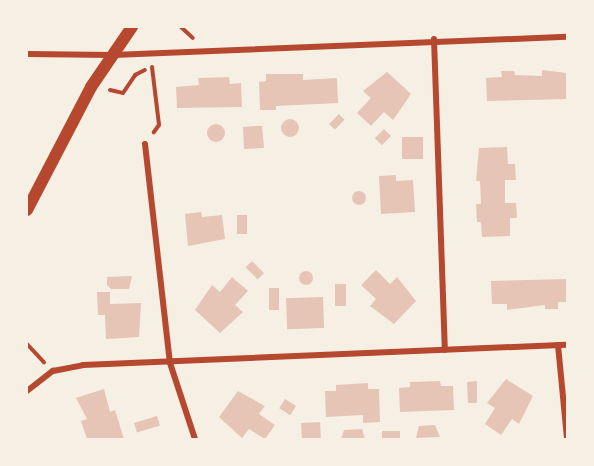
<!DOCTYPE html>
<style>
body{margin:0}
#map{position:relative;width:594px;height:466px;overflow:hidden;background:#f6efe4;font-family:"Public Sans",sans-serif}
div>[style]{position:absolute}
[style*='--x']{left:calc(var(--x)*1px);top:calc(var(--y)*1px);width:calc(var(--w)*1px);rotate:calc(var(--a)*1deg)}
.building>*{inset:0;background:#e6c5b7;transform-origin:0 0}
.round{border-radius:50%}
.path>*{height:4px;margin:-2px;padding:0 2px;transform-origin:2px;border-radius:2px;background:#b5482f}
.minor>*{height:6px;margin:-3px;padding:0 3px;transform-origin:3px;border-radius:3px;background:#b5482f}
.secondary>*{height:12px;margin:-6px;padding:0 6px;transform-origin:6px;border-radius:6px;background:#b5482f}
span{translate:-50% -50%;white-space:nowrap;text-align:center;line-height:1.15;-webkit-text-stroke:5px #f6efe4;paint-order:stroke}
.frame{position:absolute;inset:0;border:28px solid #f6efe4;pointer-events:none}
</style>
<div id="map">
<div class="building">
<i style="clip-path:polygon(542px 70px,567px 73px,567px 99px,487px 101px,486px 78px,502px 77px,501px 71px,514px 71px,515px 75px,542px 76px)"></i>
<i style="clip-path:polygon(387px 72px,411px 94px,393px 120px,384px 112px,371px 126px,357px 113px,371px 98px,363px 91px)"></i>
<i style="clip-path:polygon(266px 74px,303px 74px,303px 80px,337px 78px,338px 103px,276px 106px,276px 110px,260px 110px,259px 82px,266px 81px)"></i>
<i style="clip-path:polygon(229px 77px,230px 84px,241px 83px,242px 107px,177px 108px,176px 87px,199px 85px,198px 78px)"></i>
<i style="left:339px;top:114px;width:8px;height:14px;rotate:45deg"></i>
<i class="round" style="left:281px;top:119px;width:18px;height:18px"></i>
<i class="round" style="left:207px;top:124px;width:18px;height:18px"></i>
<i style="clip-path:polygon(253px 126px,262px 126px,264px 148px,244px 149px,243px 127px)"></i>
<i style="left:384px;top:129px;width:10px;height:13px;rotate:45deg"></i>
<i style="left:402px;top:137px;width:21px;height:22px"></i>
<i style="clip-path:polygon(507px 147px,508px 164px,515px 164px,516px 180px,505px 180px,505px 203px,516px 203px,517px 218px,510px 218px,510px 236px,482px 237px,481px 222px,477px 222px,476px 204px,481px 204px,480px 181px,476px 181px,479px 148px)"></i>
<i style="clip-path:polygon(396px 175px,396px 181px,413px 180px,415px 212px,381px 214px,379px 176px)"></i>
<i class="round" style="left:352px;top:191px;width:14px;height:14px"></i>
<i style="clip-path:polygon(201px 212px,202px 217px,222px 215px,225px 239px,188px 246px,185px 214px)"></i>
<i style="left:237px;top:215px;width:10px;height:19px"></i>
<i style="left:252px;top:261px;width:17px;height:9px;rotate:45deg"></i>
<i style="clip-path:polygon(376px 270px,390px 284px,397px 277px,416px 301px,394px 324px,370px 306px,376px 299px,361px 285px)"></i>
<i class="round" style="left:299px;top:271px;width:14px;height:14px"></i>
<i style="clip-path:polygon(132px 276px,129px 289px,111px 289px,107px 285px,107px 277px)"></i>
<i style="clip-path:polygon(232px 277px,248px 291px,235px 305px,243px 312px,220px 333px,195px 310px,212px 285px,220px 292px)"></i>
<i style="clip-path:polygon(567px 279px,567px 302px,558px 302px,558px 309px,545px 309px,545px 305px,507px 310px,507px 304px,492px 304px,491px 281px)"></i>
<i style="left:335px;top:284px;width:11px;height:22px"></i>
<i style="left:269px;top:288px;width:10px;height:22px"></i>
<i style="clip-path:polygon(97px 292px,110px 292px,110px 304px,141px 303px,139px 337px,106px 339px,105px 315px,98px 315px)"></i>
<i style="left:323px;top:297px;width:31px;height:37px;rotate:88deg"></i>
<i style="clip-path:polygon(506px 379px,533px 396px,519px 424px,512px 419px,501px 435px,485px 424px,495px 408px,487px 403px)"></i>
<i style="clip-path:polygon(440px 381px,441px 386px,453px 386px,454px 410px,400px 412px,399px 388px,410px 387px,410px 382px)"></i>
<i style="clip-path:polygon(477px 381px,477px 403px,468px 403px,467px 382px)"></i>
<i style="clip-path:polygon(368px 383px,368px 389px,379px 389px,380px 422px,363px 423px,363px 415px,326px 417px,325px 391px,336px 391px,336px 385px)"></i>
<i style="clip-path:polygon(104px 389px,110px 412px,115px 410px,124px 439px,87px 439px,81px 421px,87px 419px,76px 398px)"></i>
<i style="clip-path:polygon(238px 391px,265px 406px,259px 414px,275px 425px,265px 439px,249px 429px,242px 438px,219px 417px)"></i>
<i style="left:285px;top:399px;width:13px;height:11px;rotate:32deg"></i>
<i style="left:157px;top:416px;width:10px;height:24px;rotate:73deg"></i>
<i style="left:320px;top:422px;width:17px;height:19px;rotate:87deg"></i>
<i style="clip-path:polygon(435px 425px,440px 437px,416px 438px,419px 426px)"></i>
<i style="clip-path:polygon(362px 429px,365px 439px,341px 439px,344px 430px)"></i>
<i style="left:382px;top:431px;width:18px;height:8px"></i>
</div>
<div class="path">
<i style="--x:181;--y:27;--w:16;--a:43"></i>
<i style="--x:152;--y:67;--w:58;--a:83.1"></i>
<i style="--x:159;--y:125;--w:9;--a:126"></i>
<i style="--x:110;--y:90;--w:13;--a:13"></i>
<i style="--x:123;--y:93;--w:22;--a:-56"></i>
<i style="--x:135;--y:75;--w:11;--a:-27"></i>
<i style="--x:27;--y:344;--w:25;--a:47"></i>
</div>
<div class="minor">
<i style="--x:434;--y:39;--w:311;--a:88"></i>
<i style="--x:27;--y:54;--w:86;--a:0.7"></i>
<i style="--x:113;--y:55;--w:454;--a:-2.3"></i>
<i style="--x:145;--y:144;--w:220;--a:83.5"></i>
<i style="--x:170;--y:363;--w:80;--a:71.8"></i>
<i style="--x:558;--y:345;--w:94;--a:84.5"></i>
<i style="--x:27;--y:391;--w:33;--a:-38"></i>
<i style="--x:53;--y:371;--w:31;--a:-11"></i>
<i style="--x:83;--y:365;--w:484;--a:-2.4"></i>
</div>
<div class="secondary">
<i style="--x:27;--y:210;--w:139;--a:-62.5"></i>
<i style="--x:91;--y:87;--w:73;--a:-55.7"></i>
</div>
<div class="frame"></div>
</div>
